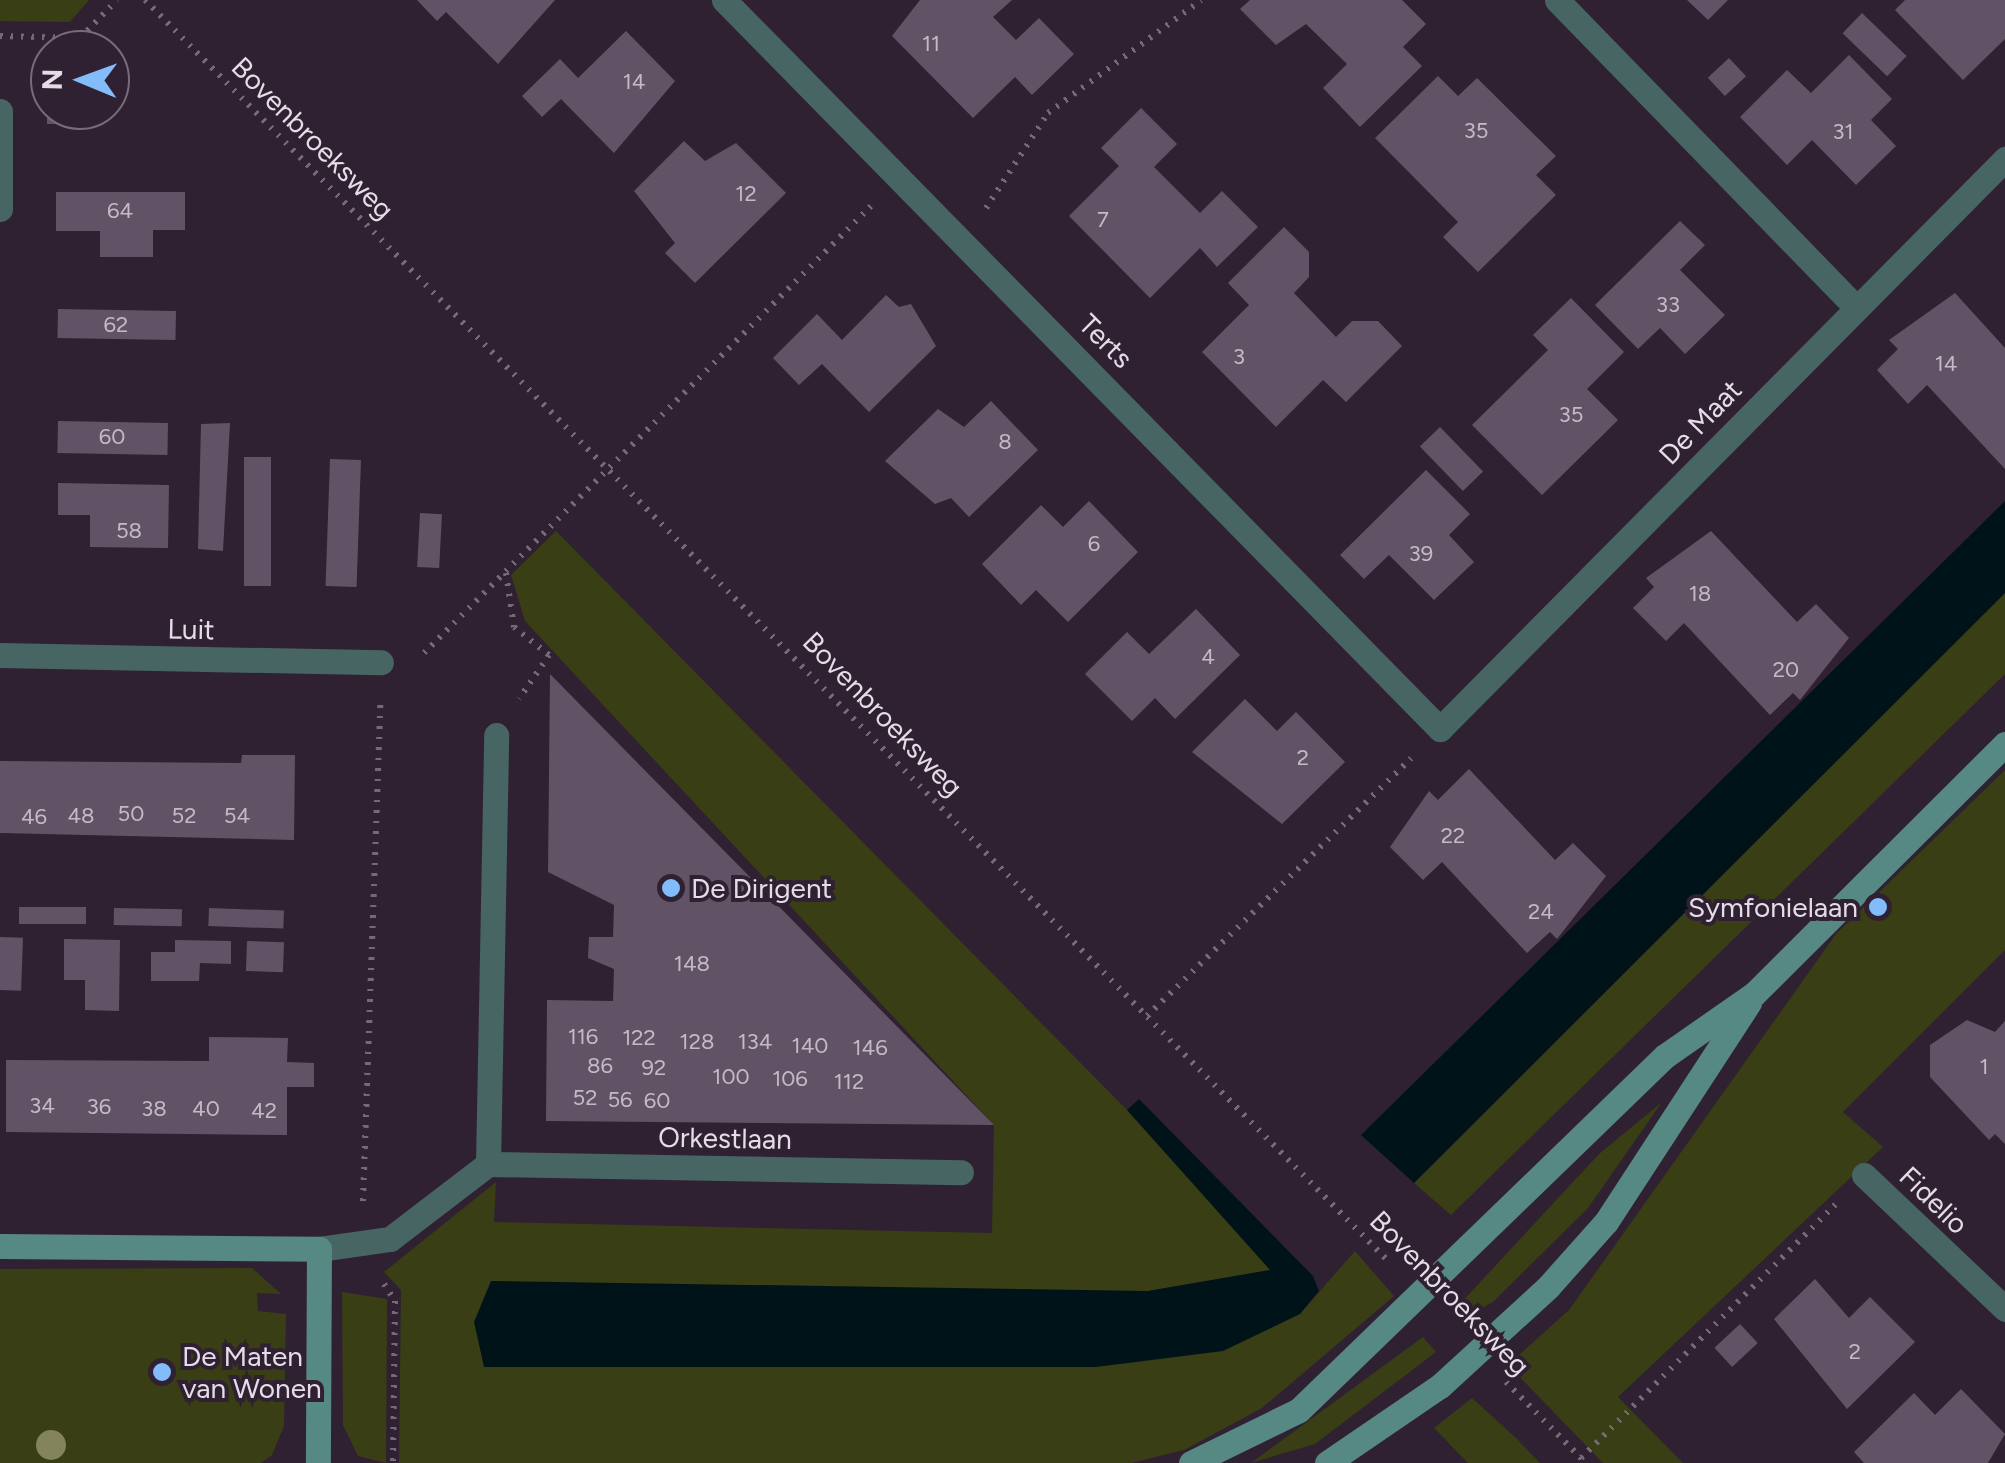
<!DOCTYPE html>
<style>
body{margin:0}
#map{position:relative;width:2005px;height:1463px;overflow:hidden;background:#2f2132;font-family:Figtree,sans-serif}
div>[style]{position:absolute}
[style*='--x']{left:calc(var(--x)*1px);top:calc(var(--y)*1px);width:calc(var(--w)*1px);rotate:calc(var(--a)*1deg)}
.green>*{inset:0;background:#393e14}
.water>*{inset:0;background:#001318}
.building>*{inset:0;background:#625265;transform-origin:0 0}
.path>*{height:6px;margin-top:-3px;transform-origin:0;background:repeating-linear-gradient(90deg,#756977 0 2.5px,transparent 0 10.5px)}
.street>*{height:25px;margin:-12.5px;padding:0 12.5px;transform-origin:12.5px;border-radius:12.5px;background:#476563}
.secondary>*{height:25px;margin:-12.5px;padding:0 12.5px;transform-origin:12.5px;border-radius:12.5px;background:#568884}
.trees>*{width:30px;height:30px;margin:-15px;border-radius:50%;background:#83835c}
.dots>*{width:28px;height:28px;translate:-50% -50%;box-sizing:border-box;border:5px solid #2f2132;border-radius:50%}
span{translate:-50% -50%;white-space:nowrap;text-align:center;line-height:1.15;-webkit-text-stroke:8px #2f2132;paint-order:stroke}
.number-label{font-size:22px;color:#c4bac6}
.number-label span{-webkit-text-stroke-width:0}
.street-label{font-size:28px;color:#e5dce7}
.poi-label{font-size:28px;color:#e5dce7}
.left{translate:0 -50%;text-align:left}
.right{translate:-100% -50%;text-align:right}
.north{position:absolute;left:30px;top:30px;width:100px;height:100px;box-sizing:border-box;background:#2f2132;border:2px solid #786c7a;border-radius:50%;rotate:271deg;font-size:28px;font-weight:700;line-height:40px;text-align:center;color:#e5dce7}
.north::after{content:'';display:block;margin:auto;width:35px;height:45px;background:#82bcfa;clip-path:polygon(50% 0,100% 100%,50% 72%,0 100%)}
</style>
<div id="map">
<div class="green">
<i style="clip-path:polygon(0 0,89px 0,70px 22px,0 21px)"></i>
<i style="clip-path:polygon(556px 531px,1127px 1110px,1271px 1270px,1148px 1291px,1300px 1314px,1355px 1251px,1394px 1296px,1262px 1408px,1184px 1450px,1131px 1463px,399px 1463px,401px 1290px,384px 1272px,496px 1182px,494px 1222px,992px 1233px,994px 1125px,525px 621px,511px 575px)"></i>
<i style="clip-path:polygon(2005px 593px,2005px 674px,1451px 1215px,1414px 1183px)"></i>
<i style="clip-path:polygon(2005px 770px,2005px 950px,1843px 1112px,1883px 1147px,1618px 1397px,1683px 1463px,1603px 1463px,1508px 1365px,1569px 1310px,1836px 934px)"></i>
<i style="clip-path:polygon(1662px 1102px,1588px 1208px,1493px 1302px,1470px 1314px,1458px 1306px,1599px 1154px)"></i>
<i style="clip-path:polygon(252px 1268px,281px 1294px,257px 1293px,258px 1311px,286px 1314px,284px 1426px,272px 1455px,261px 1463px,0 1463px,0 1269px)"></i>
<i style="clip-path:polygon(342px 1292px,387px 1299px,386px 1463px,358px 1456px,343px 1425px)"></i>
<i style="clip-path:polygon(1423px 1337px,1436px 1352px,1315px 1444px,1251px 1463px)"></i>
<i style="clip-path:polygon(1472px 1398px,1516px 1438px,1540px 1463px,1468px 1463px,1434px 1428px)"></i>
</div>
<div class="water">
<i style="clip-path:polygon(2005px 501px,2005px 593px,1414px 1183px,1361px 1135px)"></i>
<i style="clip-path:polygon(1139px 1099px,1313px 1276px,1319px 1291px,1300px 1314px,1223px 1351px,1096px 1367px,484px 1367px,474px 1322px,491px 1281px,1148px 1291px,1270px 1270px,1127px 1110px)"></i>
</div>
<div class="building">
<i style="clip-path:polygon(417px 0,555px 0,498px 64px,446px 12px,437px 21px)"></i>
<i style="clip-path:polygon(920px 0,1012px 0,993px 17px,1016px 40px,1039px 18px,1074px 54px,1032px 95px,1015px 77px,973px 118px,892px 36px)"></i>
<i style="clip-path:polygon(1250px 0,1402px 0,1426px 24px,1403px 47px,1422px 66px,1360px 127px,1323px 88px,1347px 64px,1306px 24px,1276px 45px,1240px 9px)"></i>
<i style="clip-path:polygon(1687px 0,1728px 0,1708px 20px)"></i>
<i style="clip-path:polygon(1905px 0,2005px 0,2005px 39px,1963px 80px,1895px 10px)"></i>
<i style="left:1862px;top:13px;width:62px;height:28px;rotate:44deg"></i>
<i style="clip-path:polygon(626px 31px,675px 81px,614px 153px,561px 99px,542px 117px,522px 96px,560px 59px,578px 78px)"></i>
<i style="clip-path:polygon(1849px 55px,1892px 99px,1871px 120px,1896px 146px,1856px 185px,1812px 140px,1787px 165px,1740px 117px,1787px 70px,1811px 93px)"></i>
<i style="left:1729px;top:58px;width:25px;height:29px;rotate:47deg"></i>
<i style="clip-path:polygon(1438px 76px,1458px 96px,1477px 78px,1556px 156px,1536px 175px,1556px 195px,1478px 272px,1443px 237px,1458px 222px,1375px 138px)"></i>
<i style="clip-path:polygon(1141px 108px,1177px 144px,1154px 167px,1200px 213px,1222px 191px,1258px 227px,1217px 267px,1200px 248px,1150px 298px,1069px 216px,1119px 166px,1101px 148px)"></i>
<i style="left:47px;top:110px;width:21px;height:14px"></i>
<i style="clip-path:polygon(684px 141px,705px 161px,736px 143px,786px 193px,695px 283px,665px 253px,675px 243px,634px 191px)"></i>
<i style="clip-path:polygon(56px 192px,185px 192px,185px 230px,153px 230px,153px 257px,100px 257px,100px 231px,56px 231px)"></i>
<i style="clip-path:polygon(1680px 221px,1705px 245px,1680px 270px,1725px 315px,1685px 354px,1660px 328px,1638px 349px,1595px 305px)"></i>
<i style="clip-path:polygon(1284px 227px,1309px 252px,1309px 277px,1294px 293px,1336px 337px,1352px 321px,1378px 321px,1402px 346px,1346px 402px,1323px 380px,1276px 427px,1202px 352px,1249px 305px,1228px 283px)"></i>
<i style="clip-path:polygon(1955px 293px,2005px 348px,2005px 469px,1927px 385px,1908px 404px,1877px 370px,1898px 349px,1889px 340px)"></i>
<i style="clip-path:polygon(886px 295px,899px 307px,911px 304px,936px 346px,869px 412px,822px 364px,799px 385px,773px 358px,817px 314px,842px 340px)"></i>
<i style="clip-path:polygon(1571px 298px,1624px 352px,1587px 389px,1618px 420px,1542px 495px,1472px 425px,1548px 350px,1533px 335px)"></i>
<i style="left:58px;top:309px;width:118px;height:29px;rotate:1deg"></i>
<i style="clip-path:polygon(991px 401px,1038px 450px,969px 517px,951px 498px,935px 504px,885px 461px,938px 409px,964px 427px)"></i>
<i style="left:58px;top:421px;width:110px;height:32px;rotate:1deg"></i>
<i style="clip-path:polygon(230px 423px,223px 551px,198px 549px,201px 424px)"></i>
<i style="left:1440px;top:427px;width:62px;height:28px;rotate:46deg"></i>
<i style="left:244px;top:457px;width:27px;height:129px"></i>
<i style="left:330px;top:459px;width:31px;height:127px;rotate:2deg"></i>
<i style="clip-path:polygon(1426px 470px,1470px 514px,1449px 535px,1474px 562px,1434px 600px,1389px 555px,1364px 579px,1340px 555px)"></i>
<i style="clip-path:polygon(58px 483px,169px 485px,168px 548px,90px 547px,90px 515px,58px 515px)"></i>
<i style="clip-path:polygon(1089px 501px,1138px 552px,1068px 622px,1036px 590px,1021px 605px,982px 564px,1041px 505px,1063px 527px)"></i>
<i style="left:420px;top:513px;width:22px;height:54px;rotate:3deg"></i>
<i style="clip-path:polygon(1711px 531px,1797px 622px,1816px 604px,1849px 638px,1800px 700px,1793px 693px,1770px 715px,1684px 623px,1666px 641px,1633px 608px,1654px 587px,1646px 578px)"></i>
<i style="clip-path:polygon(1196px 609px,1240px 655px,1175px 719px,1155px 698px,1132px 721px,1085px 674px,1127px 632px,1149px 654px)"></i>
<i style="clip-path:polygon(550px 674px,994px 1125px,546px 1121px,547px 1000px,613px 1001px,614px 969px,588px 958px,589px 937px,613px 937px,614px 905px,548px 872px)"></i>
<i style="clip-path:polygon(1245px 699px,1277px 731px,1296px 712px,1345px 762px,1282px 824px,1192px 752px)"></i>
<i style="clip-path:polygon(242px 755px,295px 755px,294px 840px,0 833px,0 761px,241px 763px)"></i>
<i style="clip-path:polygon(1469px 769px,1555px 860px,1573px 843px,1606px 876px,1557px 939px,1550px 932px,1527px 953px,1442px 862px,1423px 880px,1390px 847px,1429px 791px,1438px 800px)"></i>
<i style="left:19px;top:907px;width:67px;height:17px"></i>
<i style="left:114px;top:908px;width:68px;height:17px;rotate:1deg"></i>
<i style="left:209px;top:908px;width:75px;height:18px;rotate:2deg"></i>
<i style="left:0;top:937px;width:23px;height:53px;rotate:2deg"></i>
<i style="clip-path:polygon(64px 939px,120px 940px,119px 1011px,85px 1010px,85px 980px,64px 980px)"></i>
<i style="clip-path:polygon(175px 940px,231px 941px,231px 964px,200px 963px,199px 981px,151px 981px,151px 952px,175px 952px)"></i>
<i style="left:247px;top:941px;width:37px;height:30px;rotate:2deg"></i>
<i style="clip-path:polygon(1967px 1020px,1995px 1032px,2005px 1021px,2005px 1144px,1995px 1134px,1989px 1140px,1930px 1077px,1930px 1045px)"></i>
<i style="clip-path:polygon(209px 1037px,288px 1038px,287px 1062px,314px 1063px,314px 1087px,287px 1087px,287px 1135px,6px 1132px,6px 1060px,209px 1061px)"></i>
<i style="clip-path:polygon(1815px 1279px,1849px 1318px,1870px 1297px,1915px 1342px,1847px 1409px,1774px 1319px)"></i>
<i style="left:1740px;top:1324px;width:26px;height:35px;rotate:47deg"></i>
<i style="clip-path:polygon(1961px 1389px,2005px 1434px,1988px 1463px,1864px 1463px,1854px 1452px,1914px 1393px,1935px 1415px)"></i>
</div>
<div class="path">
<i style="--x:145;--y:0;--w:1772;--a:45.41"></i>
<i style="--x:0;--y:36;--w:80;--a:1.4"></i>
<i style="--x:80;--y:38;--w:53;--a:-45.8"></i>
<i style="--x:986;--y:208;--w:113;--a:-56.9"></i>
<i style="--x:1048;--y:113;--w:190;--a:-36.4"></i>
<i style="--x:506;--y:573;--w:55;--a:81.6"></i>
<i style="--x:514;--y:627;--w:45;--a:38.7"></i>
<i style="--x:549;--y:655;--w:53;--a:124.3"></i>
<i style="--x:424;--y:653;--w:632;--a:-45"></i>
<i style="--x:1147;--y:1016;--w:369;--a:-44.3"></i>
<i style="--x:363;--y:1201;--w:497;--a:-88"></i>
<i style="--x:384;--y:1284;--w:20;--a:57"></i>
<i style="--x:395;--y:1301;--w:162;--a:90.7"></i>
<i style="--x:1506;--y:1382;--w:114;--a:45.4"></i>
<i style="--x:1581;--y:1458;--w:359;--a:-44.9"></i>
</div>
<div class="street">
<i style="--x:724;--y:0;--w:1022;--a:45.52"></i>
<i style="--x:1440;--y:729;--w:803;--a:-45.25"></i>
<i style="--x:1557;--y:0;--w:427;--a:45.8"></i>
<i style="--x:0;--y:111;--w:98;--a:90"></i>
<i style="--x:0;--y:655;--w:381;--a:1.1"></i>
<i style="--x:488;--y:1164;--w:429;--a:-88.9"></i>
<i style="--x:1864;--y:1175;--w:195;--a:43.5"></i>
<i style="--x:319;--y:1249;--w:72;--a:-8"></i>
<i style="--x:390;--y:1239;--w:123;--a:-37.4"></i>
<i style="--x:488;--y:1164;--w:473;--a:1"></i>
</div>
<div class="secondary">
<i style="--x:0;--y:1246;--w:319;--a:0.5"></i>
<i style="--x:319;--y:1249;--w:214;--a:90.3"></i>
<i style="--x:1191;--y:1463;--w:120;--a:-26.1"></i>
<i style="--x:1299;--y:1410;--w:509;--a:-44.05"></i>
<i style="--x:1665;--y:1056;--w:108;--a:-34.9"></i>
<i style="--x:1754;--y:994;--w:354;--a:-44.9"></i>
<i style="--x:1327;--y:1463;--w:137;--a:-34.3"></i>
<i style="--x:1440;--y:1386;--w:147;--a:-42.5"></i>
<i style="--x:1548;--y:1287;--w:87;--a:-48.3"></i>
<i style="--x:1606;--y:1222;--w:262;--a:-56.9"></i>
</div>
<div class="trees">
<i style="left:51px;top:1445px"></i>
</div>
<div class="dots">
<i style="left:671px;top:888px;background:#82bcfa"></i>
<i style="left:1878px;top:907px;background:#82bcfa"></i>
<i style="left:162px;top:1372px;background:#82bcfa"></i>
</div>
<div class="number-label">
<span style="left:931px;top:44px">11</span>
<span style="left:634px;top:82px">14</span>
<span style="left:1476px;top:131px">35</span>
<span style="left:1843px;top:132px">31</span>
<span style="left:746px;top:194px">12</span>
<span style="left:120px;top:211px">64</span>
<span style="left:1103px;top:220px">7</span>
<span style="left:1668px;top:305px">33</span>
<span style="left:116px;top:325px">62</span>
<span style="left:1239px;top:357px">3</span>
<span style="left:1946px;top:364px">14</span>
<span style="left:1571px;top:415px">35</span>
<span style="left:112px;top:437px">60</span>
<span style="left:1005px;top:442px">8</span>
<span style="left:129px;top:531px">58</span>
<span style="left:1094px;top:544px">6</span>
<span style="left:1421px;top:554px">39</span>
<span style="left:1700px;top:594px">18</span>
<span style="left:1208px;top:657px">4</span>
<span style="left:1786px;top:670px">20</span>
<span style="left:1303px;top:758px">2</span>
<span style="left:131px;top:814px">50</span>
<span style="left:81px;top:816px">48</span>
<span style="left:184px;top:816px">52</span>
<span style="left:237px;top:816px">54</span>
<span style="left:34px;top:817px">46</span>
<span style="left:1453px;top:836px">22</span>
<span style="left:1541px;top:912px">24</span>
<span style="left:692px;top:964px">148</span>
<span style="left:583px;top:1037px">116</span>
<span style="left:639px;top:1038px">122</span>
<span style="left:697px;top:1042px">128</span>
<span style="left:755px;top:1042px">134</span>
<span style="left:810px;top:1046px">140</span>
<span style="left:870px;top:1048px">146</span>
<span style="left:600px;top:1066px">86</span>
<span style="left:1984px;top:1067px">1</span>
<span style="left:654px;top:1068px">92</span>
<span style="left:731px;top:1077px">100</span>
<span style="left:790px;top:1079px">106</span>
<span style="left:849px;top:1082px">112</span>
<span style="left:585px;top:1098px">52</span>
<span style="left:620px;top:1100px">56</span>
<span style="left:657px;top:1101px">60</span>
<span style="left:42px;top:1106px">34</span>
<span style="left:99px;top:1107px">36</span>
<span style="left:154px;top:1109px">38</span>
<span style="left:206px;top:1109px">40</span>
<span style="left:264px;top:1111px">42</span>
<span style="left:1855px;top:1352px">2</span>
</div>
<div class="street-label">
<span style="left:313px;top:138px;rotate:45deg">Bovenbroeksweg</span>
<span style="left:1106px;top:341px;rotate:45deg">Terts</span>
<span style="left:1700px;top:422px;rotate:-46deg">De Maat</span>
<span style="left:191px;top:629px;rotate:1deg">Luit</span>
<span style="left:883px;top:714px;rotate:46deg">Bovenbroeksweg</span>
<span style="left:725px;top:1138px;rotate:1deg">Orkestlaan</span>
<span style="left:1934px;top:1200px;rotate:44deg">Fidelio</span>
<span style="left:1450px;top:1293px;rotate:46deg">Bovenbroeksweg</span>
</div>
<div class="poi-label">
<span class="left" style="left:691px;top:888px">De Dirigent</span>
<span class="right" style="left:1858px;top:907px">Symfonielaan</span>
<span class="left" style="left:182px;top:1372px">De Maten<br>van Wonen</span>
</div>
<div class="north">N</div>
</div>
